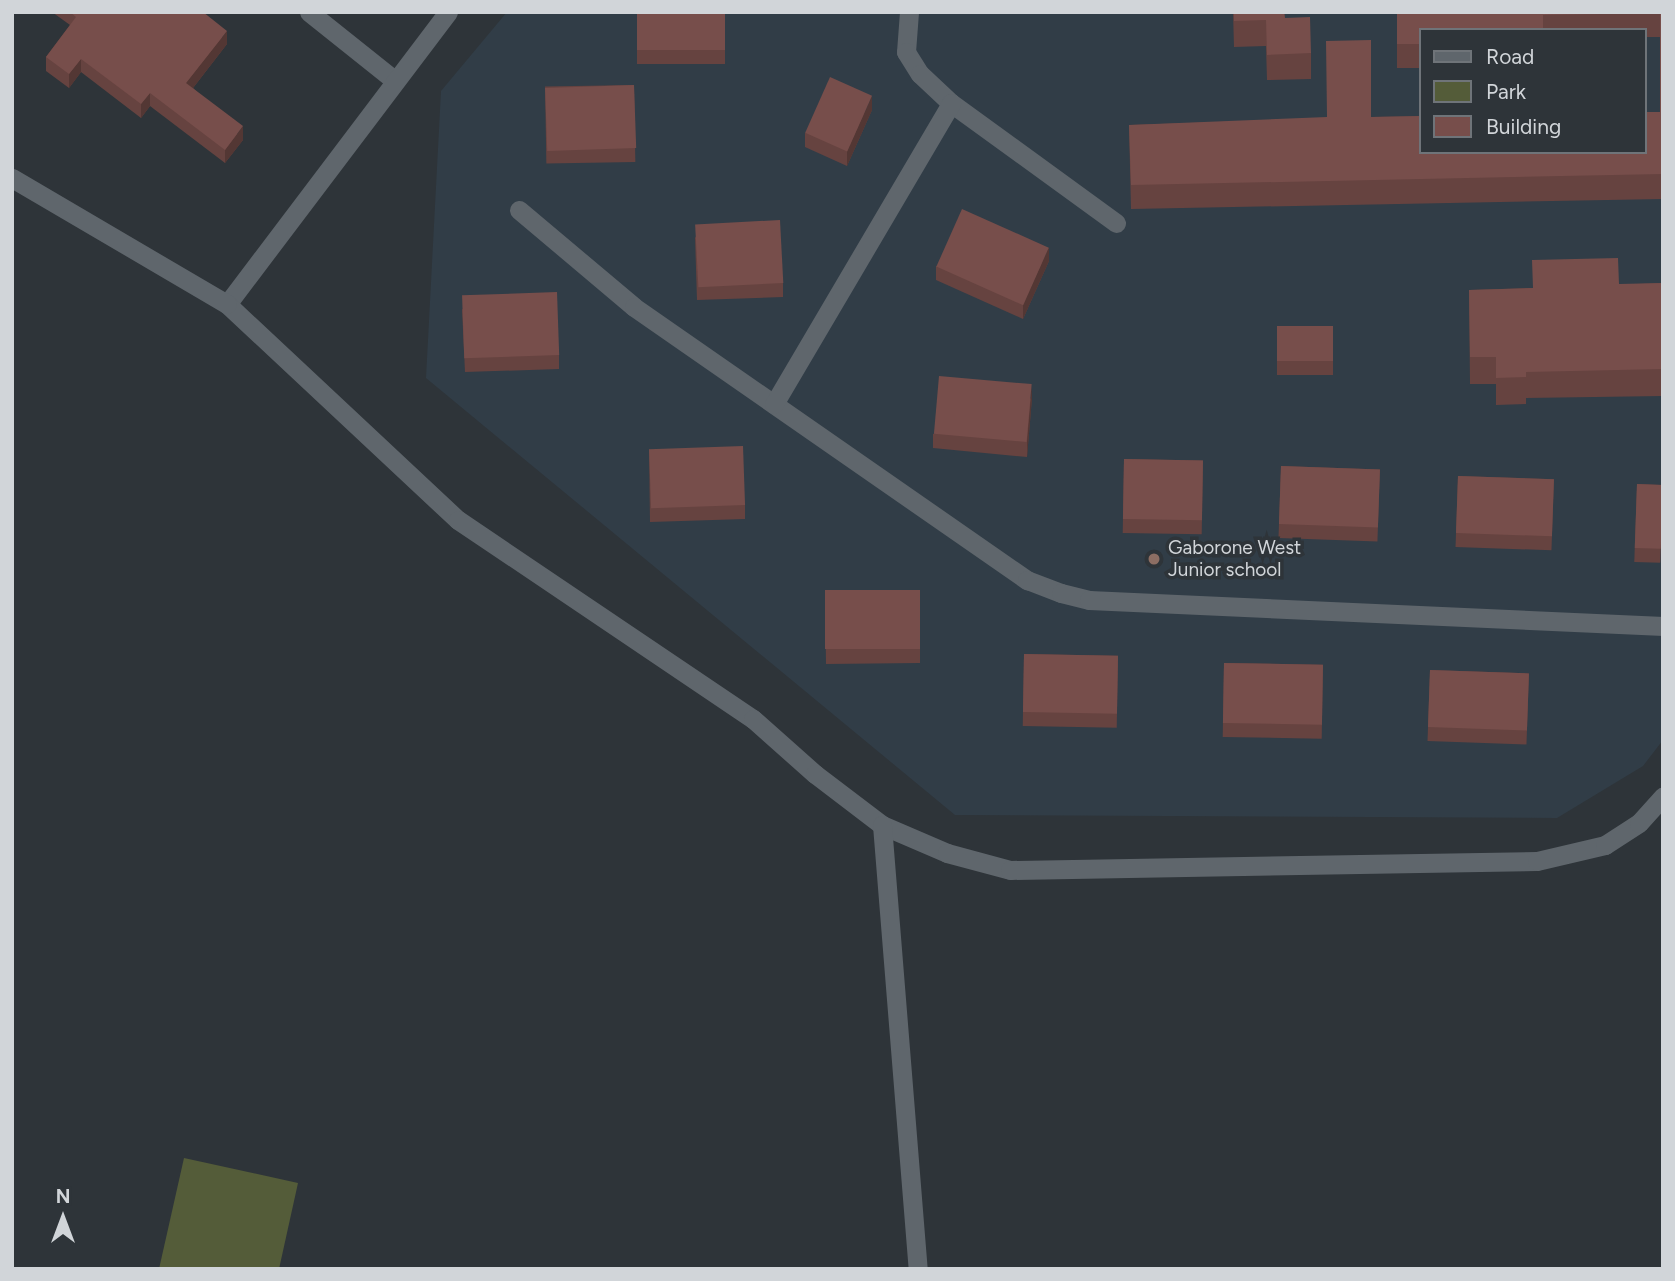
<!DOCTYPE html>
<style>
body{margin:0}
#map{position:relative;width:1675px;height:1281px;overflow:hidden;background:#2e3439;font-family:Figtree,sans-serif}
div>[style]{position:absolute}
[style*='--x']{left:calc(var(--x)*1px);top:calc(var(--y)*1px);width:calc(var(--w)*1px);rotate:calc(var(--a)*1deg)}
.built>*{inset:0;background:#313d47}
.green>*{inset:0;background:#545c39}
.service>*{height:19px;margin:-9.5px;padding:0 9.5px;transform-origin:9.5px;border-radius:9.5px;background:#5f666c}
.minor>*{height:19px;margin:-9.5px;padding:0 9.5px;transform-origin:9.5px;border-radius:9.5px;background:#5f666c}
.wall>*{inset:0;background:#664340;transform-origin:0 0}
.shaded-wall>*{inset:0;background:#533734}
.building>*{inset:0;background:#774e4b;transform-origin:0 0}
.dots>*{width:19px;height:19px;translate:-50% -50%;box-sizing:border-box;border:4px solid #2e3439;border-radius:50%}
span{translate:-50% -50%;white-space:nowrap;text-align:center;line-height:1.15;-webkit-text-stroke:7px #2e3439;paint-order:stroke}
.poi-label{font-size:19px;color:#d1d5d9}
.left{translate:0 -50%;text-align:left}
.frame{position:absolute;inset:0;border:14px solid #d1d5d9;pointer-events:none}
.legend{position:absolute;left:1419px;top:28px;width:228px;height:126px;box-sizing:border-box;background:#2e3439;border:2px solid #6f7479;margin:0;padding:9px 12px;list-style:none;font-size:21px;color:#d1d5d9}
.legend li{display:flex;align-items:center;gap:14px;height:35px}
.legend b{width:35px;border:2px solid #6f7479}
.north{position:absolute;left:28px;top:1183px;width:70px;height:70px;-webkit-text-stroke:5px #2e3439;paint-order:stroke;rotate:0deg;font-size:19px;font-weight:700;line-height:28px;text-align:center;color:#d1d5d9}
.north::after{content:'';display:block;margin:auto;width:24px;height:32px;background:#d1d5d9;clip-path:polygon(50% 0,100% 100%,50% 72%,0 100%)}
</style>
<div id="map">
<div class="built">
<i style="clip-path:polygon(evenodd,507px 12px,1663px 12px,1663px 740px,1643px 766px,1557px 818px,955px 815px,426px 378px,441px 91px,507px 12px,1421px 30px,1645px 30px,1645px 152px,1421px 152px,1421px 30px)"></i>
</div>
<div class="green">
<i style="clip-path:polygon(184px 1158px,298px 1183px,279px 1269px,159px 1269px)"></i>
</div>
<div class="service">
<i style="--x:909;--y:12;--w:40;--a:94.3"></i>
<i style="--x:906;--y:52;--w:26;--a:58"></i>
<i style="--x:920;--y:74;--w:42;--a:43.1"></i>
<i style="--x:951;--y:103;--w:204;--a:36"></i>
<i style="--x:519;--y:210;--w:150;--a:40.1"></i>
<i style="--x:634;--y:307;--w:479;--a:34.8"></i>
<i style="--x:1027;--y:580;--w:36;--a:21"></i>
<i style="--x:1061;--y:593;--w:29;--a:14"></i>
<i style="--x:1089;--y:600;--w:575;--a:2.59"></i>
<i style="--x:774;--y:404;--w:349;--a:-59.5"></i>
</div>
<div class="minor">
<i style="--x:309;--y:12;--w:107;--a:38.6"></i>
<i style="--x:448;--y:12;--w:366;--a:127.1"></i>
<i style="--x:227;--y:304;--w:316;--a:43.1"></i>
<i style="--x:458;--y:520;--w:356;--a:34"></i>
<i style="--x:753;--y:719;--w:83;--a:41.6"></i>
<i style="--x:815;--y:774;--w:84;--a:37.3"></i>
<i style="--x:882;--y:825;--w:71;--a:23.3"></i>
<i style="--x:947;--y:853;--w:65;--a:15.1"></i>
<i style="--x:1010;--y:870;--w:527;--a:-0.98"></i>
<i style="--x:1537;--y:861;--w:70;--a:-13.2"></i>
<i style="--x:1605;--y:845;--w:40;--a:-32.9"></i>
<i style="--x:1639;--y:823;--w:36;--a:-48"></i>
<i style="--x:12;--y:178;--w:249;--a:30.4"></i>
<i style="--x:882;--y:825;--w:445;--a:85.4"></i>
</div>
<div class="wall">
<i style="clip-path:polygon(52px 12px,203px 12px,227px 44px,193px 88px,243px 140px,225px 163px,150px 106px,141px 118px,81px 72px,69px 88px,46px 71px,46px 57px,70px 25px)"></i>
<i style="left:637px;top:12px;width:88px;height:52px"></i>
<i style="clip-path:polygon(1233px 12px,1284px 12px,1285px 18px,1311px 53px,1311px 79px,1267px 80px,1266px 46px,1234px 47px)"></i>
<i style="clip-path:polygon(1397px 12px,1663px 12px,1663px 199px,1131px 209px,1129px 125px,1371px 117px,1660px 112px,1660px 37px,1645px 37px,1645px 30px,1421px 30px,1421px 68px,1397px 68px)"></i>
<i style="left:634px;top:85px;width:77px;height:89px;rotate:89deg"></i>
<i style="clip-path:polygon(872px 110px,847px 166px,805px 147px,805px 133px)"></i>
<i style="clip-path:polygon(695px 237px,783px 283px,783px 297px,697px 300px)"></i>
<i style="clip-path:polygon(1049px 261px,1023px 319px,936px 280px,936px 266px)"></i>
<i style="clip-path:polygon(1663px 283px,1663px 396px,1526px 398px,1526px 404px,1496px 405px,1496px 384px,1470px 384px,1469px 290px,1532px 288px)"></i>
<i style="clip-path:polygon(462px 309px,559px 355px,559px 369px,465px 372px)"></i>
<i style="left:1277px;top:326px;width:56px;height:49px"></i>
<i style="clip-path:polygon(1032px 398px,1027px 457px,933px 448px,933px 434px)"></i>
<i style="clip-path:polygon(649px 449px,745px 505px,745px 519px,650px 522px)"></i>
<i style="left:1124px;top:459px;width:79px;height:74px;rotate:1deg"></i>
<i style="left:1281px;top:466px;width:99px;height:72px;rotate:2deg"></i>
<i style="left:1458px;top:476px;width:96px;height:71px;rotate:2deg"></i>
<i style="left:1637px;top:484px;width:26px;height:78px;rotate:2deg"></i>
<i style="clip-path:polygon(825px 592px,920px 649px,920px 663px,826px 664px)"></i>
<i style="left:1024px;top:654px;width:94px;height:72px;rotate:1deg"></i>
<i style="left:1224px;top:663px;width:99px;height:74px;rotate:1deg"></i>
<i style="left:1430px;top:670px;width:99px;height:71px;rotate:2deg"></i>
</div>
<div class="shaded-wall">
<i style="clip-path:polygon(227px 31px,227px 44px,186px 97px,186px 83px)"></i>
<i style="clip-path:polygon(81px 59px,81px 72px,69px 88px,69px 74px)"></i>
<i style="clip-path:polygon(150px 93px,150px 106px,141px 118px,141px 104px)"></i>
<i style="clip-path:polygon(872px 96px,872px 110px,847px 166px,847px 151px)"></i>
<i style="clip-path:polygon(243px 126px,243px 140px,225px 163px,225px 150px)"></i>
<i style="clip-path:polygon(1049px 247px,1049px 261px,1023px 319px,1023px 304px)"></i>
<i style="clip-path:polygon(1032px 384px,1032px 398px,1027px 457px,1027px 442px)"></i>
</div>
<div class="building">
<i style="clip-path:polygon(70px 12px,203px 12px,227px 31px,186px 83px,243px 126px,225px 150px,150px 93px,141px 104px,81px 59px,69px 74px,46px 57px,76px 17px)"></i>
<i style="left:637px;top:12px;width:88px;height:38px"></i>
<i style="clip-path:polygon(1234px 12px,1284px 12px,1285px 18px,1310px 17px,1311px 53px,1267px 55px,1266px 20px,1234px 21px)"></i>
<i style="clip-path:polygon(1397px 12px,1663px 12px,1663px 174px,1131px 185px,1129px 125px,1327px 117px,1326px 41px,1371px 40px,1371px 117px,1421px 116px,1421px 152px,1645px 152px,1645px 112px,1660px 112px,1660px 13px,1543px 15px,1543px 30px,1421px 30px,1421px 44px,1397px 44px)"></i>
<i style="left:830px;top:77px;width:46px;height:61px;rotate:24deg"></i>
<i style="left:634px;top:85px;width:63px;height:89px;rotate:88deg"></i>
<i style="left:962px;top:209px;width:95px;height:63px;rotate:24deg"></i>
<i style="left:780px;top:220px;width:63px;height:85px;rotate:87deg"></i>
<i style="clip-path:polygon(1618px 258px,1619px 284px,1663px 283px,1663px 369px,1526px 372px,1526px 377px,1496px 378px,1496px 357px,1470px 357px,1469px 290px,1533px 288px,1532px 260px)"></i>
<i style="left:557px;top:292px;width:63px;height:95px;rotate:88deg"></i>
<i style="left:1277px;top:326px;width:56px;height:35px"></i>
<i style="left:939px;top:376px;width:93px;height:58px;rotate:5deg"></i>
<i style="left:743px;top:446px;width:59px;height:94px;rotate:88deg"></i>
<i style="left:1124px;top:459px;width:79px;height:60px;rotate:1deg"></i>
<i style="left:1281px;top:466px;width:99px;height:58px;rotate:2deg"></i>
<i style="left:1458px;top:476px;width:96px;height:57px;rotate:2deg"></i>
<i style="left:1637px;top:484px;width:26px;height:64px;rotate:2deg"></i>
<i style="left:920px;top:590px;width:59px;height:95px;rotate:90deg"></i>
<i style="left:1024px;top:654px;width:94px;height:58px;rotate:1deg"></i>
<i style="left:1224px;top:663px;width:99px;height:60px;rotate:1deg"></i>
<i style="left:1430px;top:670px;width:99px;height:57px;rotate:2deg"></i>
</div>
<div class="dots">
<i style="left:1154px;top:559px;background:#8d6e63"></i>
</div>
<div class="poi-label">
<span class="left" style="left:1168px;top:559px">Gaborone West<br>Junior school</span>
</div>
<div class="frame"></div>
<ul class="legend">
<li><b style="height:9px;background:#5f666c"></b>Road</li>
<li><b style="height:19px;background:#545c39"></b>Park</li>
<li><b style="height:19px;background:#774e4b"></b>Building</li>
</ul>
<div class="north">N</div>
</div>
